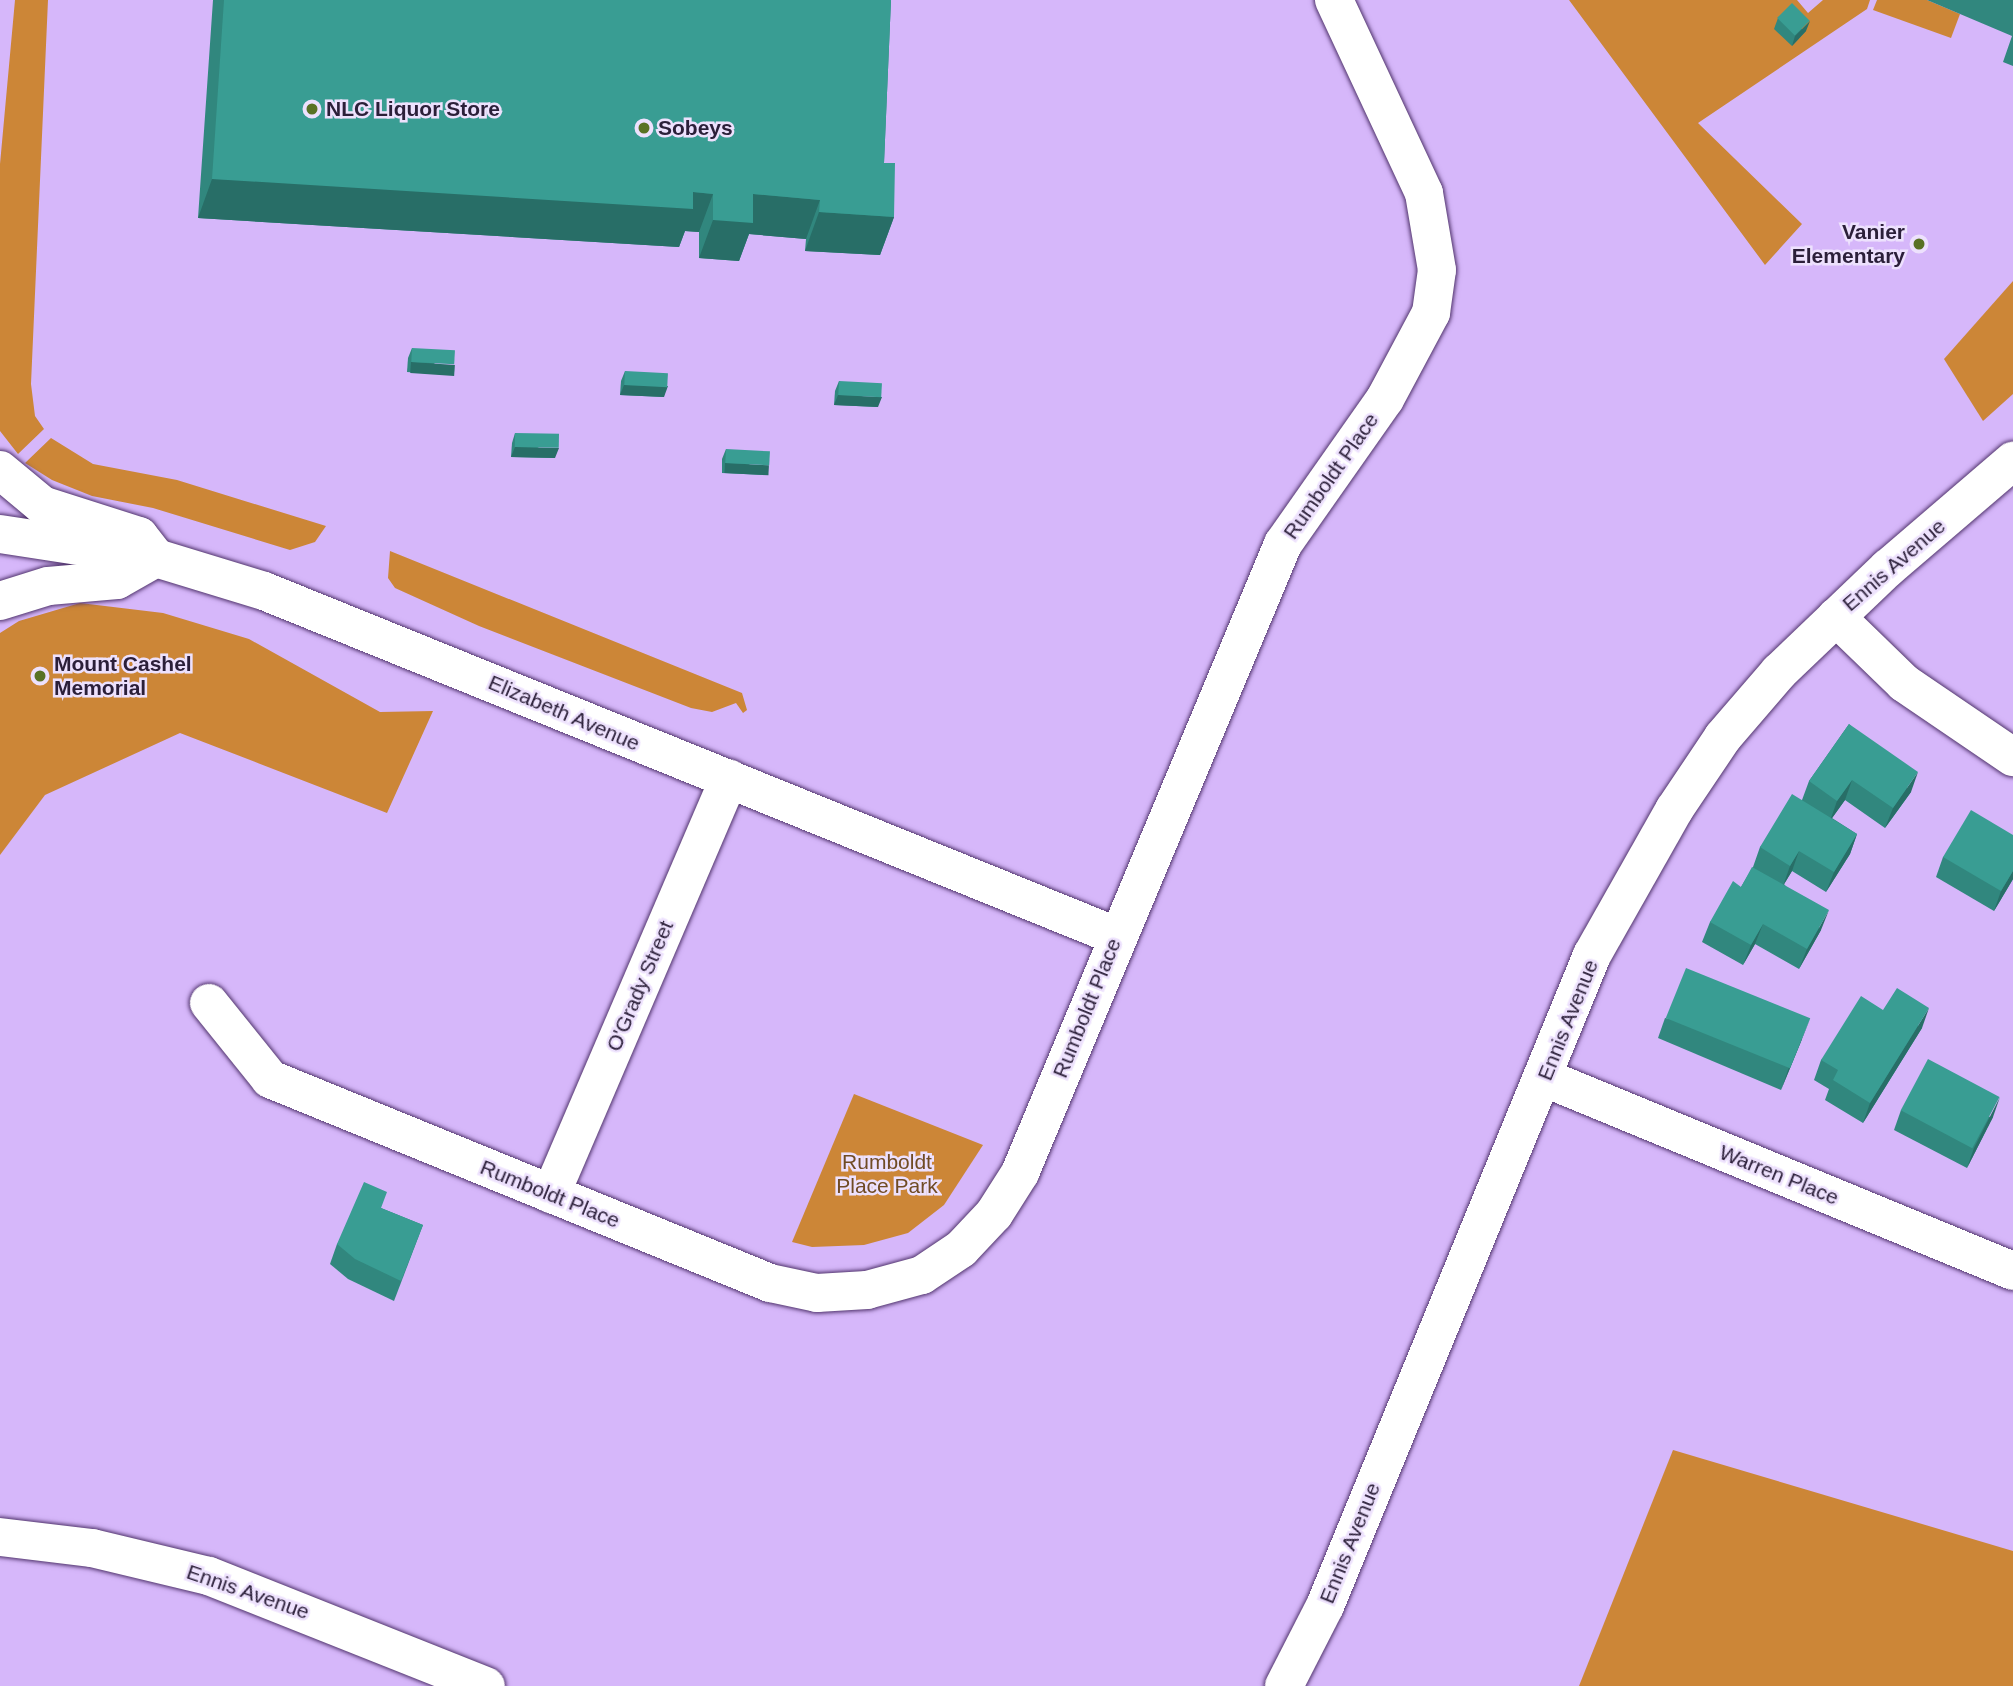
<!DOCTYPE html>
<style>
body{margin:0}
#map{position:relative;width:2013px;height:1686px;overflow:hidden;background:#d6b7fa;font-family:Arial,sans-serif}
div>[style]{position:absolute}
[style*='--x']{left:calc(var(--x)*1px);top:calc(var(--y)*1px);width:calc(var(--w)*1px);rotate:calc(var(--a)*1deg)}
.green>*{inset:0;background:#cc8637}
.roads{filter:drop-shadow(0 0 2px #51346d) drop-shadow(0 0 2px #51346d)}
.minor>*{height:38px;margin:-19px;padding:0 19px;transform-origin:19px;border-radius:19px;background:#fff}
.major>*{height:38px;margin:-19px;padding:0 19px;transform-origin:19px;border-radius:19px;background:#fff}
.wall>*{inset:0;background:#31877e}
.shaded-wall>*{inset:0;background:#286e67;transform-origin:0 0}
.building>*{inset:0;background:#399d93;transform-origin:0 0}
.dots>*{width:19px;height:19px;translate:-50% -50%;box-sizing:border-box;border:4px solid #ede1fd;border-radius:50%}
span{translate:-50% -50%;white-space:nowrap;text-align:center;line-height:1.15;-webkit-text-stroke:5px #ede1fd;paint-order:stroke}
.poi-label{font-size:21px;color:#2b1f39;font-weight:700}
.left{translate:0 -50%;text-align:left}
.right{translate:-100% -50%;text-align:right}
.street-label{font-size:21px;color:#2b1f39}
.park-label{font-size:21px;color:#704b24}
</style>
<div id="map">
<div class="green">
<i style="clip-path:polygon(15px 0,48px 0,31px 384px,35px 416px,44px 429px,18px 454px,0 431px,0 164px)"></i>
<i style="clip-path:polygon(1569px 0,1797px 0,1808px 13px,1823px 0,1870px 0,1867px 9px,1698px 123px,1802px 224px,1765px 265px)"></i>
<i style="clip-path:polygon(1877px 0,1927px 0,1960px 14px,1951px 38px,1873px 10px)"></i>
<i style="clip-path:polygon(2013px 281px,2013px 394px,1983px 421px,1944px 359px)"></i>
<i style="clip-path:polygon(51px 438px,93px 464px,177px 480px,326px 526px,315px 542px,290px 550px,153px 508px,92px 496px,52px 480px,25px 463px)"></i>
<i style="clip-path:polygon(390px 551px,742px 693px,747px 710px,743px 713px,736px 703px,712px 712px,691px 708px,479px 626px,395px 588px,388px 578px)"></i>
<i style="clip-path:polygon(80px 603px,163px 613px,249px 639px,380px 712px,433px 711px,387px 813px,180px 733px,45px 795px,0 855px,0 633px,19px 621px)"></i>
<i style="clip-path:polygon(854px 1094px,983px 1145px,944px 1205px,908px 1233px,864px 1245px,812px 1247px,792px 1242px)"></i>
<i style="clip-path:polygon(1673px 1450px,2013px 1551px,2013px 1686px,1579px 1686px)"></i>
</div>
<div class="roads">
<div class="minor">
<i style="--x:0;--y:534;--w:158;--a:8.7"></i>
<i style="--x:156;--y:558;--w:113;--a:17"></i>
<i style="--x:264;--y:591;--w:919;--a:22.04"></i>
<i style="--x:1836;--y:617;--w:95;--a:44.1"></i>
<i style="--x:1904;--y:683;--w:132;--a:34.2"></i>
<i style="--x:209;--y:1003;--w:97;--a:51.2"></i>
<i style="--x:270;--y:1079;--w:540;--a:22.2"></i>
<i style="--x:770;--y:1283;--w:48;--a:12"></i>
<i style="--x:817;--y:1293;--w:50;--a:-3.4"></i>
<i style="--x:867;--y:1290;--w:57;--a:-15.3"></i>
<i style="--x:922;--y:1275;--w:47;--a:-33.7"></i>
<i style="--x:961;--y:1249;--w:48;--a:-46.7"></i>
<i style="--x:994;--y:1214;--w:49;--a:-57.6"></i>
<i style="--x:1020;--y:1173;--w:682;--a:-67.31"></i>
<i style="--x:1283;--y:544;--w:177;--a:-54.9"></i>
<i style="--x:1385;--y:399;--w:98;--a:-61.9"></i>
<i style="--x:1431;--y:313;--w:43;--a:-82.1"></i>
<i style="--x:1437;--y:270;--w:78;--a:-99.6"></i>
<i style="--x:1424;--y:193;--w:213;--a:-115"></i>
<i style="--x:1545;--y:1078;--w:506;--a:22.41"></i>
<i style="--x:551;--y:1194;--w:452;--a:-66.8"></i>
<i style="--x:0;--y:1537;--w:93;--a:6.8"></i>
<i style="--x:92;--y:1548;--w:120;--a:13.5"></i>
<i style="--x:209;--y:1576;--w:298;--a:21.7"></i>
<i style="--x:1284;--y:1686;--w:90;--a:-62.9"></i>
<i style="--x:1325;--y:1606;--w:704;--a:-67.7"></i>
<i style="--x:1592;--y:955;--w:167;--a:-60.5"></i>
<i style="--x:1674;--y:810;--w:88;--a:-56.1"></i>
<i style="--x:1723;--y:737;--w:86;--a:-49.3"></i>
<i style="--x:1779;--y:672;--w:151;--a:-43.7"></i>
<i style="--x:1888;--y:568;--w:165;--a:-40.6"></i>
</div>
<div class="major">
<i style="--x:0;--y:470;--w:55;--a:39.8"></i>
<i style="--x:42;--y:505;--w:102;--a:17.7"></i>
<i style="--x:139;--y:536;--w:28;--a:52"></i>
<i style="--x:156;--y:558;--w:45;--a:150.6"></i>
<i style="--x:117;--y:580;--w:69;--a:175"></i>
<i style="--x:48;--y:586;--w:50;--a:162.6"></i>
</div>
</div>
<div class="wall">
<i style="clip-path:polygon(213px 0,891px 0,884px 163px,894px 217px,880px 255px,805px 251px,806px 239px,749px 234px,739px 261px,699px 258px,699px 232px,685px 231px,679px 247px,198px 218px)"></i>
<i style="clip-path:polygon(1927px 0,2013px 0,2013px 66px,2003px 62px,2012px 36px)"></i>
<i style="clip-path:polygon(1778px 18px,1806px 31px,1792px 46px,1774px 29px)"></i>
<i style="clip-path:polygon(412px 348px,451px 375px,407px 372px,408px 358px)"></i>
<i style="clip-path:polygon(625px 371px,664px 397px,620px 395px,621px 381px)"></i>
<i style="clip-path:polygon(839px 381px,878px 407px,834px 405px,835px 391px)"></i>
<i style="clip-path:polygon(515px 433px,555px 458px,511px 457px,512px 443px)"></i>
<i style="clip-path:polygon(726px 449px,765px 475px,722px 473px,722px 459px)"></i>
<i style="clip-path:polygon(1849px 724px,1911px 792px,1885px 828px,1845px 800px,1832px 818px,1857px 834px,1850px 854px,1826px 892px,1792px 871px,1784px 884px,1821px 930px,1799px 969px,1755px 944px,1743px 965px,1702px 942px,1710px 922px,1741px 887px,1753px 867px,1760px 847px,1802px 800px,1809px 781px)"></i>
<i style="clip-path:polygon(2013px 835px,2013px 879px,1994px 911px,1936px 877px,1943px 857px)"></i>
<i style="clip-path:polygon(1883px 1010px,1922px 1028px,1863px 1123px,1825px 1100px,1829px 1089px,1814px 1080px,1821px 1060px)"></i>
<i style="clip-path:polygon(1665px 1018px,1802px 1039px,1781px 1090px,1658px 1038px)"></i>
<i style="clip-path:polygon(1901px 1110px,1993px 1117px,1967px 1168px,1894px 1130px)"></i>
<i style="clip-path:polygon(381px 1208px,423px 1225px,394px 1301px,348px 1279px,330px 1264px,337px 1244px)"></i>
</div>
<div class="shaded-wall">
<i style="clip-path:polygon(1810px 21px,1806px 31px,1792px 46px,1795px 36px)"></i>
<i style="clip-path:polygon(212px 179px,693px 192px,713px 194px,699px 232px,685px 231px,679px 247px,198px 218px)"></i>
<i style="clip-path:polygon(753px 194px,820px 200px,806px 239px,749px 234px,739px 261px,699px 258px,713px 220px)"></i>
<i style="clip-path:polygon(819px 212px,894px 217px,880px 255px,805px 251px)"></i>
<i style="left:411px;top:362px;width:44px;height:11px;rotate:4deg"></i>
<i style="clip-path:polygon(624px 385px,668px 386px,664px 397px,620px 395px)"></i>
<i style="clip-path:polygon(838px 395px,882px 397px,878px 407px,834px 405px)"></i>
<i style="clip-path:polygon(515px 447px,559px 448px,555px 458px,511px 457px)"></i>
<i style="left:725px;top:463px;width:44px;height:10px;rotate:3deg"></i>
<i style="clip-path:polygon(1918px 772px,1911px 792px,1885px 828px,1893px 808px)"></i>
<i style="clip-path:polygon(1852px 780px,1845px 800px,1830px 821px,1837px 801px)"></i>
<i style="clip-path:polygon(1857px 834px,1850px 854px,1826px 892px,1834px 872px)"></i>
<i style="clip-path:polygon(1799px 851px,1792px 871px,1783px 886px,1790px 866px)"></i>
<i style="clip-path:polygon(2013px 871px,2013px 879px,1994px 911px,2001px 891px)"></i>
<i style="clip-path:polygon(1829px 910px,1821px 930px,1799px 969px,1807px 949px)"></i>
<i style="clip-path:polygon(1763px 924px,1755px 944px,1743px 965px,1751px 945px)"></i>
<i style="clip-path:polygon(1929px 1008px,1922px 1028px,1863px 1123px,1870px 1103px)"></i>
<i style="clip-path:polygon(1810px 1019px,1802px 1039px,1781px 1090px,1788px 1070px)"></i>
<i style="clip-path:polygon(2000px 1097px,1993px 1117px,1967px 1168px,1974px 1148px)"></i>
</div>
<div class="building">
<i style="clip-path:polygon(224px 0,891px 0,884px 163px,895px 163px,894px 217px,819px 212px,820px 200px,753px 194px,753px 223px,713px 220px,713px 194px,693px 192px,693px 209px,212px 179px)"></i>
<i style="left:1792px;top:3px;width:25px;height:21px;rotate:45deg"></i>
<i style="left:412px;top:348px;width:43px;height:14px;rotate:3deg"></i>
<i style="left:625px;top:371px;width:43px;height:14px;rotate:3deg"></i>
<i style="left:839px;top:381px;width:43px;height:14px;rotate:3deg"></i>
<i style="left:515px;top:433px;width:44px;height:14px;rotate:1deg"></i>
<i style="left:726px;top:449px;width:44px;height:14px;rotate:3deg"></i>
<i style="clip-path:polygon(1849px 724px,1918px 772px,1893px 808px,1852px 780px,1837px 801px,1809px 781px)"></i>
<i style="clip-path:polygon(1792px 794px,1857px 834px,1834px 872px,1799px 851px,1790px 866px,1760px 847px)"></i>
<i style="clip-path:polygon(1971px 810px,2013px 835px,2013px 871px,2001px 891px,1943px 857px)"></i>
<i style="clip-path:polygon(1752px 867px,1829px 910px,1807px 949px,1763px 924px,1751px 945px,1710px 922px,1733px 881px,1741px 887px)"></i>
<i style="left:1686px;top:968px;width:134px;height:54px;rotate:22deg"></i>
<i style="clip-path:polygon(1897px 988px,1929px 1008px,1870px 1103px,1833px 1080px,1838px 1070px,1821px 1060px,1861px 996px,1883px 1010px)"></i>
<i style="left:1928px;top:1059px;width:81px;height:58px;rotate:28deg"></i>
<i style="clip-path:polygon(364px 1182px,387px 1192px,381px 1208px,423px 1225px,401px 1281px,355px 1259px,337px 1244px)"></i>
</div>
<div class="dots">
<i style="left:312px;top:109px;background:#597224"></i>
<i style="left:644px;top:128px;background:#597224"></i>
<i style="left:1919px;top:244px;background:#597224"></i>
<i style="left:40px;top:676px;background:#597224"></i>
</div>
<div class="poi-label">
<span class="left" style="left:326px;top:109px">NLC Liquor Store</span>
<span class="left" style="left:658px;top:128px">Sobeys</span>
<span class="right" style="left:1905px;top:244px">Vanier<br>Elementary</span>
<span class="left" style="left:54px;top:676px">Mount Cashel<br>Memorial</span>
</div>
<div class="street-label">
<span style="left:1331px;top:476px;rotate:-55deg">Rumboldt Place</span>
<span style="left:1894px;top:565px;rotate:-41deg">Ennis Avenue</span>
<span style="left:564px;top:713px;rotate:23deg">Elizabeth Avenue</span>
<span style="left:640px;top:986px;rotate:-67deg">O'Grady Street</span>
<span style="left:1087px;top:1008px;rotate:-68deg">Rumboldt Place</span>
<span style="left:1568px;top:1020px;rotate:-68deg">Ennis Avenue</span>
<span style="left:1779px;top:1175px;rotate:22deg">Warren Place</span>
<span style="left:550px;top:1194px;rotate:22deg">Rumboldt Place</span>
<span style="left:1350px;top:1543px;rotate:-68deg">Ennis Avenue</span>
<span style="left:248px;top:1592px;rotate:19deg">Ennis Avenue</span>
</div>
<div class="park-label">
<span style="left:887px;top:1174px">Rumboldt<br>Place Park</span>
</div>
</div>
